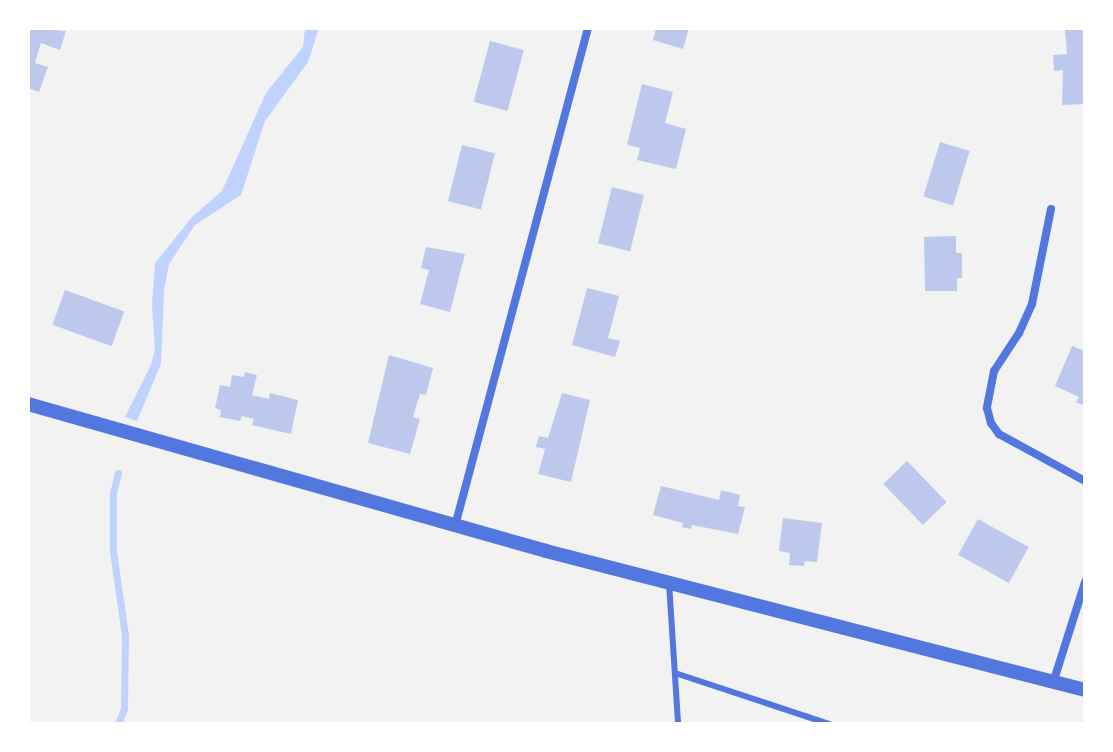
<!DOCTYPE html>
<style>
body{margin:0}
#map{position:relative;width:1113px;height:752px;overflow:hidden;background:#f2f2f2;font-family:"Varela Round",sans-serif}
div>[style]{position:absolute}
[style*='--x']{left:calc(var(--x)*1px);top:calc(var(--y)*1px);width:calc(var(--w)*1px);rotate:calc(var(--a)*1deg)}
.water>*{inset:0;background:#bfd3fe}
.stream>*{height:7px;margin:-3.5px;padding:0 3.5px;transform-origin:3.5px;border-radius:3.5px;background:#bfd3fe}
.building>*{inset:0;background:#bdc9ec;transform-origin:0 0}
.service>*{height:6px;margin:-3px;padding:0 3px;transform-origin:3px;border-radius:3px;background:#5277de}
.minor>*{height:8px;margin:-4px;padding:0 4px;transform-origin:4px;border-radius:4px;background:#5277de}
.tertiary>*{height:14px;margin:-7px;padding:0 7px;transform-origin:7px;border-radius:7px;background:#5277de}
span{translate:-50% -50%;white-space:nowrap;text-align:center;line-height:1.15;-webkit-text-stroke:6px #fff;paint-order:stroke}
.frame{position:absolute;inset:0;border:30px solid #fff;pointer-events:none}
</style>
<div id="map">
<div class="water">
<i style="clip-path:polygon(305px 28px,319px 28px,308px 62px,265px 121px,241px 195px,195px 225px,169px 264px,164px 290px,161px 364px,137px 421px,125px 417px,151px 365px,155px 349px,152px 306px,155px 263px,192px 217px,222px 191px,266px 93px,303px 47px)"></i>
</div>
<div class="stream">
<i style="--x:118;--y:473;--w:21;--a:104"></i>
<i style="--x:113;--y:493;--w:58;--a:90"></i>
<i style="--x:113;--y:551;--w:85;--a:81.9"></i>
<i style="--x:125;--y:635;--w:74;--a:90.8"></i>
<i style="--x:124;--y:709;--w:16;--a:112"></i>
</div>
<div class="building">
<i style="clip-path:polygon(28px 28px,66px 31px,60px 50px,41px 43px,35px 63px,48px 67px,39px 92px,28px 88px)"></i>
<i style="clip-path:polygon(656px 28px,689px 28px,683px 49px,653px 40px)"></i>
<i style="clip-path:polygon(1085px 28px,1085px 104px,1062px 105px,1063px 70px,1054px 71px,1053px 55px,1067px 54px,1065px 29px)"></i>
<i style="left:490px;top:41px;width:35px;height:63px;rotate:15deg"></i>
<i style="clip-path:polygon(642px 84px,673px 92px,665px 123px,686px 129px,676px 169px,637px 160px,640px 148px,627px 145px)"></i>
<i style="left:940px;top:142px;width:31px;height:57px;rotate:17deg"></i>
<i style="left:462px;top:145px;width:34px;height:58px;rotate:14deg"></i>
<i style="left:612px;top:187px;width:33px;height:58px;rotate:14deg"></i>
<i style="clip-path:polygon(956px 236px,956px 253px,962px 253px,962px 278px,957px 278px,957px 291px,925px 291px,924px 237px)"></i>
<i style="clip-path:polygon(426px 247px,465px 254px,450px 312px,420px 304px,429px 270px,421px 268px)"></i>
<i style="clip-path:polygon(587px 288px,619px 296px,608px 338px,620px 341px,615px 357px,572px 345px)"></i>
<i style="left:65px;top:290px;width:63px;height:37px;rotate:20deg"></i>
<i style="clip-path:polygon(1072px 346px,1085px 351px,1085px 406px,1076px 402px,1079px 397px,1055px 386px)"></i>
<i style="clip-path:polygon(389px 355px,433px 368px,426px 395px,420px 394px,413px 417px,420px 419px,410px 454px,368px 443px)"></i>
<i style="clip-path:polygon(245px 372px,257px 375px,252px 395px,269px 399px,270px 393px,298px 400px,291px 434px,252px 425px,254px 419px,242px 416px,240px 421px,220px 417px,221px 410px,215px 408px,220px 385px,230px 387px,232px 375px,244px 377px)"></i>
<i style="clip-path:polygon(562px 393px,590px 400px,571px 482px,538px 474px,545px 449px,536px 447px,539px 436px,548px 438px)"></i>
<i style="left:907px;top:461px;width:57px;height:33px;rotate:46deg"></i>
<i style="clip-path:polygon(661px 486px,719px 500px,721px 490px,740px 495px,738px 506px,745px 507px,738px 534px,692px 525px,691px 529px,682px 527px,683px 523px,653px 515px)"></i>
<i style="clip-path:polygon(783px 518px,822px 523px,817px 562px,805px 561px,804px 566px,789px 565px,790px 553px,779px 551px)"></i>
<i style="left:978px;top:519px;width:58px;height:41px;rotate:29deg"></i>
</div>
<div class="service">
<i style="--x:669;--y:583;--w:141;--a:86.3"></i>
<i style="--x:675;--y:673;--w:162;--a:18.3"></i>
</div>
<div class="minor">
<i style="--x:1051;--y:209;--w:97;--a:101.3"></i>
<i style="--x:1032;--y:304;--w:32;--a:114"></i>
<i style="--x:1019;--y:333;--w:45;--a:123.3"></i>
<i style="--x:994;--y:371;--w:38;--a:101"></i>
<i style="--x:987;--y:408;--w:16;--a:75"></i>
<i style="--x:991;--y:423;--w:14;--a:54"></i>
<i style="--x:999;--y:434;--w:98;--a:28.7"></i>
<i style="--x:455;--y:526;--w:515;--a:-75.05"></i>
<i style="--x:1053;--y:683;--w:106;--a:-72.4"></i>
</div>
<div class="tertiary">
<i style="--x:28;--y:404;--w:538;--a:15.84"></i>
<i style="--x:546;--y:551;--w:557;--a:14.46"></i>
</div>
<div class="frame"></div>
</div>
